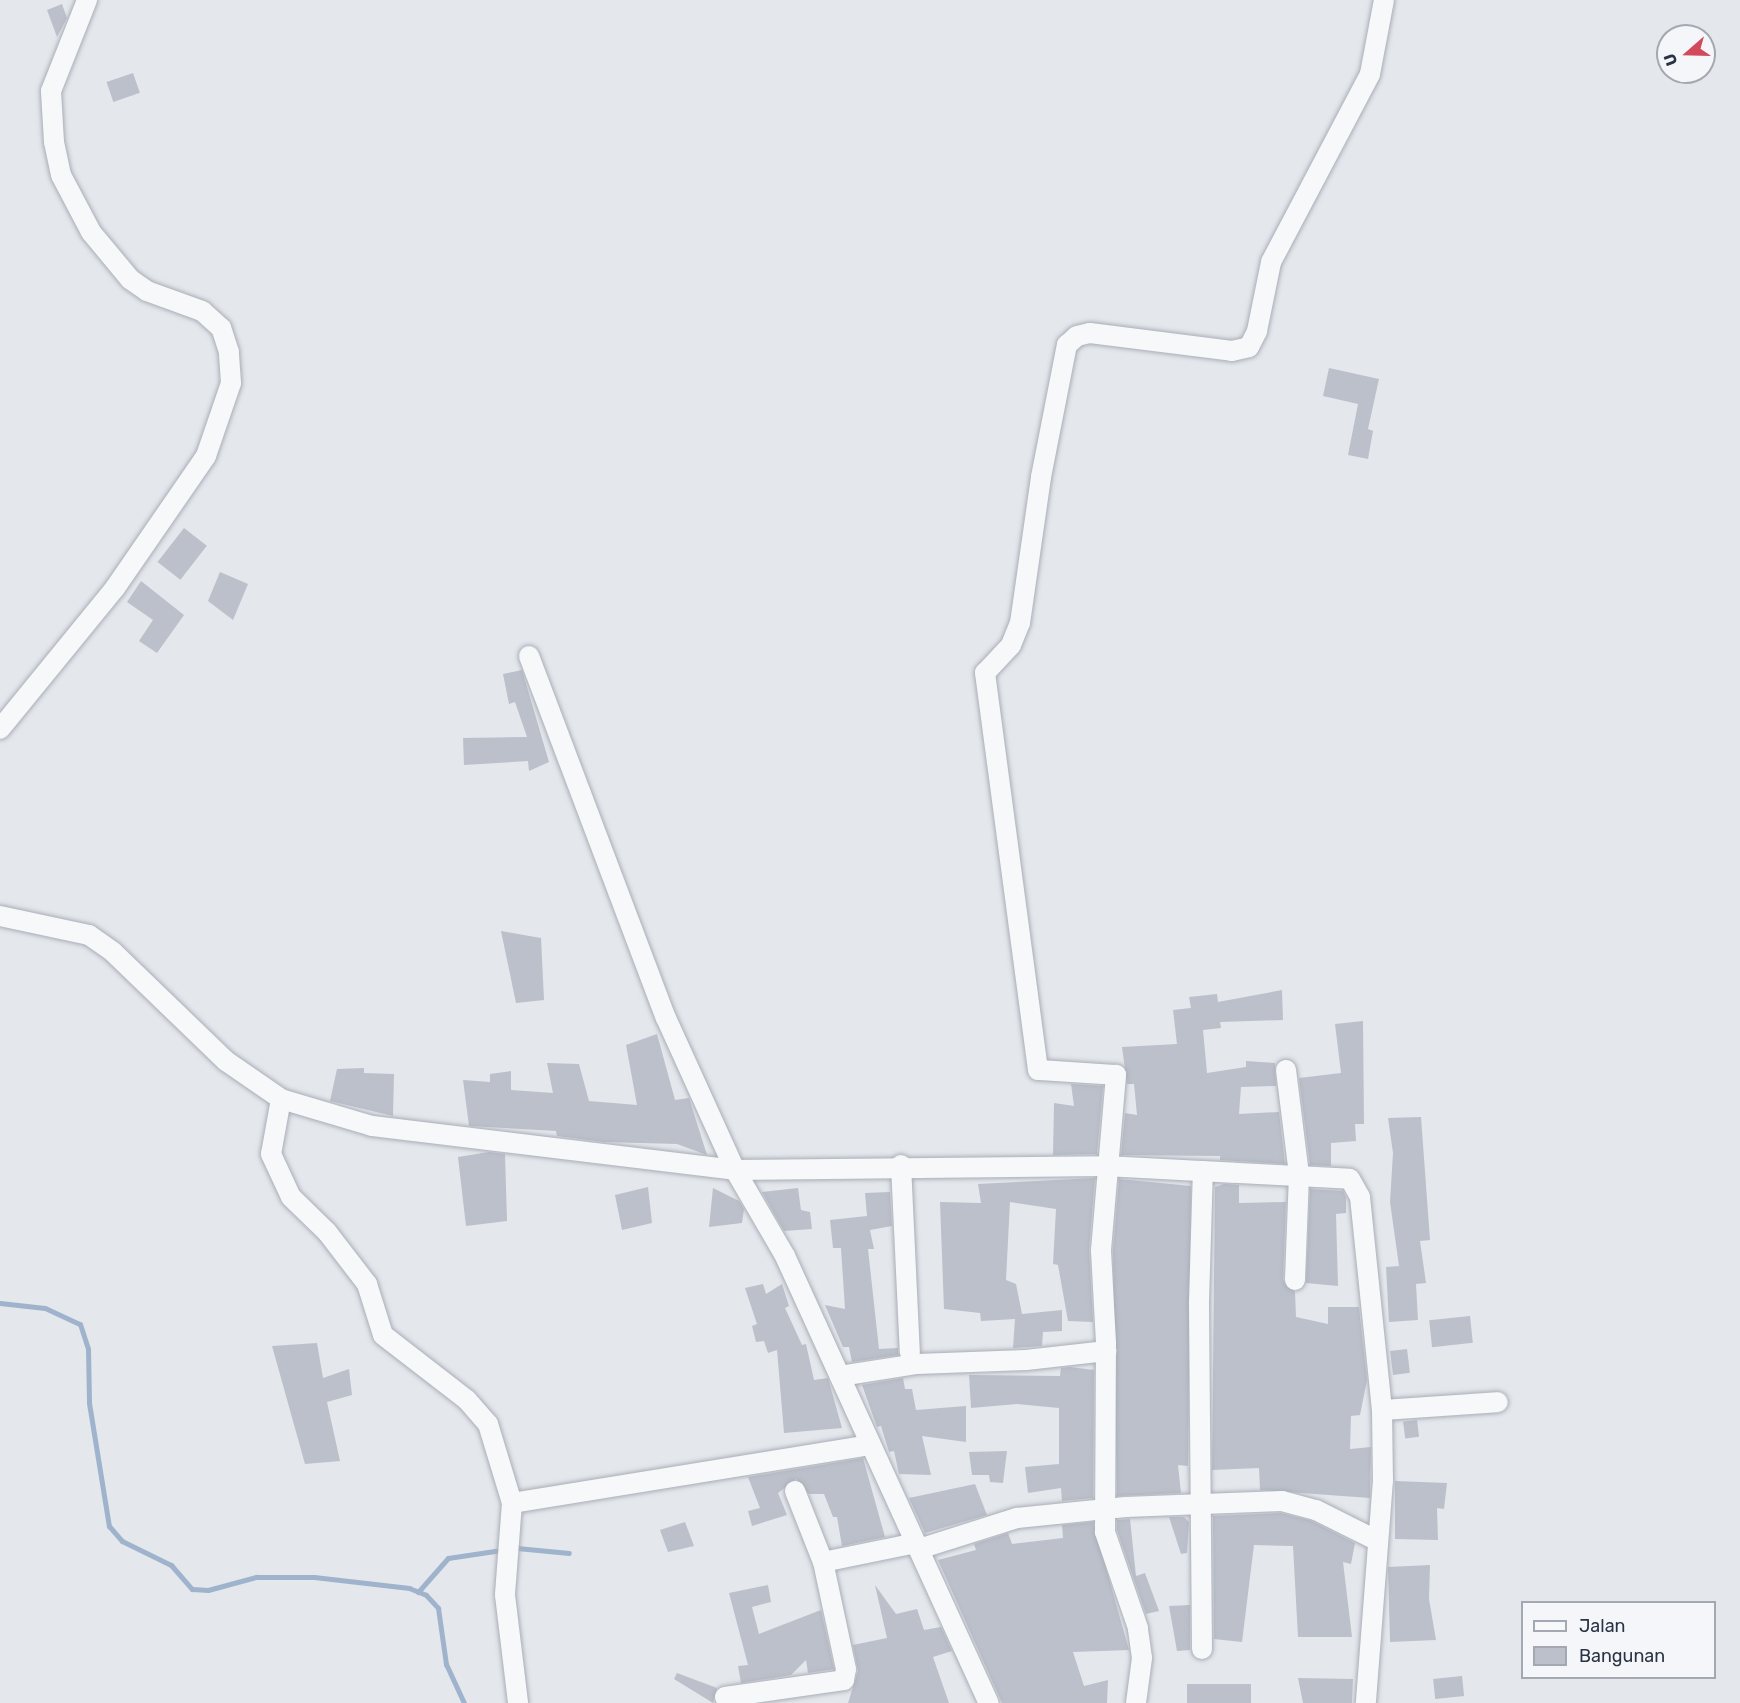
<!DOCTYPE html>
<style>
body{margin:0}
#map{position:relative;width:1740px;height:1703px;overflow:hidden;background:#e4e7ec;font-family:Rubik,sans-serif}
div>[style]{position:absolute}
[style*='--x']{left:calc(var(--x)*1px);top:calc(var(--y)*1px);width:calc(var(--w)*1px);rotate:calc(var(--a)*1deg)}
.stream>*{height:5px;margin:-2.5px;padding:0 2.5px;transform-origin:2.5px;border-radius:2.5px;background:#9fb4cc}
.building>*{inset:0;background:#bbc0ca;transform-origin:0 0}
.roads{filter:drop-shadow(0 0 2px #a9aeb7) drop-shadow(0 0 2px #a9aeb7)}
.street>*{height:20px;margin:-10px;padding:0 10px;transform-origin:10px;border-radius:10px;background:#f7f8fa}
span{translate:-50% -50%;white-space:nowrap;text-align:center;line-height:1.15;-webkit-text-stroke:4.5px #f4f6f9;paint-order:stroke}
.legend{position:absolute;left:1521px;top:1601px;width:195px;height:78px;box-sizing:border-box;background:#f4f6f9;border:2px solid #a4a8b1;margin:0;padding:8px 10px;list-style:none;font-size:18px;color:#2b3445}
.legend li{display:flex;align-items:center;gap:12px;height:30px}
.legend b{width:30px;border:2px solid #a4a8b1}
.north{position:absolute;left:1656px;top:24px;width:60px;height:60px;box-sizing:border-box;background:#f4f6f9;border:2px solid #a4a8b1;border-radius:50%;rotate:250deg;font-size:16px;font-weight:700;line-height:24px;text-align:center;color:#2b3445}
.north::after{content:'';display:block;margin:auto;width:21px;height:27px;background:#d1495b;clip-path:polygon(50% 0,100% 100%,50% 72%,0 100%)}
</style>
<div id="map">
<div class="stream">
<i style="--x:0;--y:1303;--w:45;--a:6.3"></i>
<i style="--x:45;--y:1308;--w:38;--a:25"></i>
<i style="--x:80;--y:1324;--w:26;--a:72"></i>
<i style="--x:88;--y:1349;--w:54;--a:88.9"></i>
<i style="--x:89;--y:1403;--w:125;--a:80.8"></i>
<i style="--x:109;--y:1526;--w:20;--a:49"></i>
<i style="--x:122;--y:1541;--w:55;--a:26.1"></i>
<i style="--x:171;--y:1565;--w:32;--a:49"></i>
<i style="--x:192;--y:1589;--w:16;--a:4"></i>
<i style="--x:208;--y:1590;--w:50;--a:-15.2"></i>
<i style="--x:256;--y:1577;--w:58;--a:0"></i>
<i style="--x:314;--y:1577;--w:96;--a:6.6"></i>
<i style="--x:409;--y:1588;--w:18;--a:22"></i>
<i style="--x:426;--y:1595;--w:18;--a:47"></i>
<i style="--x:438;--y:1608;--w:57;--a:81.9"></i>
<i style="--x:446;--y:1664;--w:43;--a:65.2"></i>
<i style="--x:517;--y:1548;--w:52;--a:5.5"></i>
<i style="--x:418;--y:1592;--w:45;--a:-48.6"></i>
<i style="--x:448;--y:1558;--w:54;--a:-8.6"></i>
</div>
<div class="building">
<i style="clip-path:polygon(62px 4px,67px 18px,57px 37px,47px 10px)"></i>
<i style="left:133px;top:73px;width:21px;height:28px;rotate:71deg"></i>
<i style="clip-path:polygon(1329px 368px,1379px 379px,1368px 429px,1373px 431px,1368px 459px,1348px 455px,1358px 404px,1323px 396px)"></i>
<i style="left:184px;top:528px;width:29px;height:43px;rotate:38deg"></i>
<i style="clip-path:polygon(220px 572px,248px 584px,233px 620px,208px 601px)"></i>
<i style="clip-path:polygon(141px 581px,184px 615px,157px 653px,139px 641px,153px 620px,127px 602px)"></i>
<i style="clip-path:polygon(522px 670px,549px 762px,529px 771px,528px 761px,464px 765px,463px 738px,527px 737px,515px 702px,509px 704px,503px 674px)"></i>
<i style="clip-path:polygon(501px 931px,541px 938px,544px 1000px,516px 1003px)"></i>
<i style="clip-path:polygon(1282px 990px,1283px 1020px,1220px 1022px,1221px 1028px,1203px 1030px,1207px 1073px,1246px 1067px,1246px 1061px,1275px 1063px,1276px 1086px,1241px 1087px,1239px 1114px,1279px 1112px,1285px 1164px,1220px 1160px,1220px 1156px,1121px 1155px,1125px 1113px,1137px 1115px,1134px 1084px,1127px 1084px,1122px 1047px,1177px 1044px,1173px 1010px,1191px 1008px,1189px 997px,1217px 994px,1218px 1002px)"></i>
<i style="clip-path:polygon(1363px 1021px,1364px 1124px,1355px 1124px,1356px 1141px,1331px 1143px,1331px 1166px,1310px 1165px,1299px 1078px,1341px 1073px,1335px 1024px)"></i>
<i style="clip-path:polygon(657px 1034px,675px 1100px,689px 1098px,707px 1155px,677px 1144px,604px 1142px,557px 1136px,556px 1131px,469px 1126px,463px 1080px,490px 1082px,490px 1074px,511px 1071px,511px 1090px,553px 1093px,547px 1063px,579px 1064px,589px 1101px,637px 1105px,626px 1045px)"></i>
<i style="clip-path:polygon(364px 1068px,364px 1073px,394px 1074px,393px 1116px,330px 1101px,337px 1069px)"></i>
<i style="clip-path:polygon(1071px 1084px,1103px 1086px,1097px 1154px,1053px 1155px,1054px 1103px,1074px 1106px)"></i>
<i style="clip-path:polygon(1421px 1117px,1430px 1240px,1420px 1241px,1426px 1283px,1416px 1284px,1418px 1320px,1389px 1322px,1386px 1267px,1399px 1266px,1390px 1202px,1393px 1153px,1388px 1118px)"></i>
<i style="clip-path:polygon(489px 1152px,505px 1154px,507px 1221px,466px 1226px,458px 1157px)"></i>
<i style="clip-path:polygon(1095px 1178px,1089px 1249px,1093px 1322px,1068px 1321px,1058px 1265px,1053px 1264px,1056px 1209px,1010px 1202px,1006px 1280px,1016px 1284px,1022px 1314px,1062px 1310px,1062px 1331px,1043px 1332px,1042px 1346px,1013px 1348px,1015px 1319px,981px 1321px,980px 1313px,944px 1309px,940px 1202px,981px 1203px,978px 1184px)"></i>
<i style="clip-path:polygon(1119px 1179px,1191px 1186px,1188px 1466px,1178px 1465px,1181px 1493px,1117px 1496px,1113px 1250px)"></i>
<i style="clip-path:polygon(1224px 1184px,1239px 1185px,1239px 1203px,1286px 1202px,1283px 1280px,1295px 1292px,1296px 1317px,1328px 1324px,1328px 1307px,1359px 1307px,1367px 1380px,1360px 1415px,1351px 1416px,1350px 1449px,1371px 1447px,1370px 1498px,1260px 1490px,1259px 1468px,1212px 1470px,1215px 1187px)"></i>
<i style="clip-path:polygon(648px 1187px,652px 1223px,622px 1230px,615px 1195px)"></i>
<i style="clip-path:polygon(713px 1188px,739px 1201px,744px 1209px,742px 1223px,709px 1227px)"></i>
<i style="clip-path:polygon(798px 1188px,801px 1210px,810px 1212px,812px 1229px,784px 1231px,762px 1192px)"></i>
<i style="clip-path:polygon(1310px 1189px,1343px 1191px,1346px 1197px,1346px 1213px,1336px 1214px,1338px 1286px,1306px 1283px)"></i>
<i style="clip-path:polygon(890px 1192px,892px 1226px,870px 1230px,874px 1249px,868px 1249px,879px 1349px,898px 1348px,898px 1355px,852px 1362px,849px 1347px,843px 1347px,825px 1305px,845px 1309px,841px 1248px,833px 1248px,830px 1220px,867px 1216px,865px 1193px)"></i>
<i style="clip-path:polygon(763px 1284px,766px 1294px,782px 1284px,789px 1306px,785px 1308px,802px 1345px,806px 1344px,814px 1380px,828px 1378px,842px 1428px,784px 1433px,777px 1350px,768px 1353px,764px 1341px,756px 1342px,752px 1326px,757px 1324px,745px 1288px)"></i>
<i style="left:1470px;top:1316px;width:27px;height:41px;rotate:84deg"></i>
<i style="clip-path:polygon(317px 1343px,323px 1378px,349px 1369px,352px 1395px,327px 1402px,340px 1461px,305px 1464px,272px 1346px)"></i>
<i style="left:1407px;top:1349px;width:24px;height:17px;rotate:83deg"></i>
<i style="clip-path:polygon(1070px 1367px,1094px 1370px,1093px 1498px,1062px 1501px,1061px 1488px,1028px 1493px,1025px 1467px,1059px 1464px,1059px 1408px,1017px 1404px,971px 1408px,969px 1375px,1060px 1376px,1061px 1368px)"></i>
<i style="clip-path:polygon(903px 1378px,905px 1389px,912px 1389px,916px 1410px,966px 1406px,966px 1442px,922px 1436px,931px 1475px,899px 1474px,894px 1451px,889px 1452px,881px 1426px,877px 1427px,862px 1385px)"></i>
<i style="left:1417px;top:1420px;width:17px;height:14px;rotate:83deg"></i>
<i style="clip-path:polygon(1007px 1451px,1003px 1483px,990px 1482px,989px 1475px,972px 1475px,969px 1452px)"></i>
<i style="clip-path:polygon(863px 1458px,885px 1537px,842px 1546px,837px 1517px,833px 1517px,824px 1494px,809px 1494px,796px 1479px,778px 1493px,787px 1515px,752px 1526px,748px 1511px,760px 1508px,748px 1477px)"></i>
<i style="clip-path:polygon(1395px 1481px,1447px 1483px,1444px 1509px,1437px 1508px,1438px 1540px,1395px 1539px)"></i>
<i style="clip-path:polygon(975px 1484px,987px 1515px,925px 1533px,909px 1498px)"></i>
<i style="clip-path:polygon(1281px 1513px,1312px 1521px,1355px 1543px,1351px 1564px,1343px 1562px,1352px 1637px,1298px 1637px,1293px 1546px,1254px 1545px,1242px 1642px,1214px 1639px,1213px 1516px)"></i>
<i style="clip-path:polygon(1169px 1517px,1184px 1517px,1189px 1522px,1187px 1553px,1181px 1554px)"></i>
<i style="clip-path:polygon(1130px 1519px,1136px 1576px,1145px 1573px,1159px 1611px,1146px 1614px,1117px 1530px,1117px 1520px)"></i>
<i style="clip-path:polygon(685px 1522px,694px 1546px,668px 1552px,660px 1530px)"></i>
<i style="clip-path:polygon(1093px 1522px,1129px 1650px,1073px 1652px,1084px 1686px,1108px 1680px,1107px 1703px,1002px 1703px,938px 1560px,976px 1550px,974px 1544px,1008px 1533px,1012px 1544px,1063px 1538px,1062px 1525px)"></i>
<i style="clip-path:polygon(1430px 1565px,1429px 1599px,1436px 1640px,1390px 1642px,1388px 1567px)"></i>
<i style="clip-path:polygon(768px 1585px,771px 1602px,752px 1607px,759px 1634px,821px 1610px,834px 1669px,808px 1673px,806px 1660px,791px 1675px,741px 1683px,738px 1666px,748px 1665px,729px 1593px)"></i>
<i style="clip-path:polygon(875px 1585px,896px 1614px,917px 1609px,924px 1630px,941px 1627px,952px 1651px,933px 1657px,949px 1703px,848px 1703px,858px 1671px,853px 1645px,887px 1638px)"></i>
<i style="clip-path:polygon(1190px 1605px,1190px 1650px,1177px 1651px,1169px 1606px)"></i>
<i style="clip-path:polygon(677px 1673px,717px 1688px,713px 1703px,674px 1679px)"></i>
<i style="left:1462px;top:1676px;width:20px;height:29px;rotate:84deg"></i>
<i style="clip-path:polygon(1298px 1678px,1353px 1679px,1352px 1703px,1303px 1703px)"></i>
<i style="left:1251px;top:1684px;width:19px;height:64px;rotate:90deg"></i>
</div>
<div class="roads">
<div class="street">
<i style="--x:529;--y:656;--w:387;--a:69.3"></i>
<i style="--x:666;--y:1018;--w:167;--a:65.6"></i>
<i style="--x:735;--y:1170;--w:99;--a:59.8"></i>
<i style="--x:785;--y:1256;--w:491;--a:65.5"></i>
<i style="--x:0;--y:729;--w:182;--a:-50.8"></i>
<i style="--x:115;--y:588;--w:160;--a:-55.4"></i>
<i style="--x:206;--y:456;--w:77;--a:-71.1"></i>
<i style="--x:231;--y:383;--w:31;--a:-94"></i>
<i style="--x:229;--y:352;--w:25;--a:-108"></i>
<i style="--x:221;--y:328;--w:25;--a:-138"></i>
<i style="--x:202;--y:311;--w:59;--a:-160"></i>
<i style="--x:147;--y:291;--w:21;--a:-145"></i>
<i style="--x:130;--y:279;--w:61;--a:-129.7"></i>
<i style="--x:91;--y:232;--w:64;--a:-117.8"></i>
<i style="--x:61;--y:175;--w:34;--a:-102"></i>
<i style="--x:54;--y:142;--w:51;--a:-93.4"></i>
<i style="--x:51;--y:91;--w:98;--a:-68.4"></i>
<i style="--x:0;--y:916;--w:91;--a:12.1"></i>
<i style="--x:89;--y:935;--w:29;--a:35"></i>
<i style="--x:113;--y:952;--w:157;--a:44"></i>
<i style="--x:226;--y:1061;--w:67;--a:34.6"></i>
<i style="--x:281;--y:1099;--w:56;--a:100.3"></i>
<i style="--x:271;--y:1154;--w:47;--a:65.1"></i>
<i style="--x:291;--y:1197;--w:50;--a:44.2"></i>
<i style="--x:327;--y:1232;--w:66;--a:52.4"></i>
<i style="--x:367;--y:1284;--w:53;--a:72.6"></i>
<i style="--x:383;--y:1335;--w:106;--a:37.7"></i>
<i style="--x:467;--y:1400;--w:32;--a:49"></i>
<i style="--x:488;--y:1424;--w:83;--a:73.1"></i>
<i style="--x:512;--y:1503;--w:92;--a:94.4"></i>
<i style="--x:505;--y:1595;--w:109;--a:83.1"></i>
<i style="--x:1286;--y:1070;--w:106;--a:82.9"></i>
<i style="--x:1299;--y:1175;--w:105;--a:92.2"></i>
<i style="--x:281;--y:1099;--w:95;--a:16.5"></i>
<i style="--x:372;--y:1126;--w:366;--a:6.9"></i>
<i style="--x:735;--y:1170;--w:370;--a:-0.6"></i>
<i style="--x:1105;--y:1166;--w:245;--a:3"></i>
<i style="--x:1350;--y:1179;--w:21;--a:61"></i>
<i style="--x:1360;--y:1197;--w:214;--a:84.1"></i>
<i style="--x:1382;--y:1410;--w:70;--a:89.2"></i>
<i style="--x:1383;--y:1480;--w:224;--a:94.4"></i>
<i style="--x:901;--y:1165;--w:188;--a:87.3"></i>
<i style="--x:840;--y:1376;--w:78;--a:-8.9"></i>
<i style="--x:917;--y:1364;--w:109;--a:-2.1"></i>
<i style="--x:1026;--y:1360;--w:81;--a:-6.4"></i>
<i style="--x:1382;--y:1410;--w:116;--a:-3.9"></i>
<i style="--x:795;--y:1491;--w:76;--a:68.5"></i>
<i style="--x:823;--y:1562;--w:95;--a:-11.5"></i>
<i style="--x:512;--y:1503;--w:363;--a:-9.2"></i>
<i style="--x:919;--y:1549;--w:103;--a:-17.6"></i>
<i style="--x:1017;--y:1518;--w:109;--a:-5.8"></i>
<i style="--x:1125;--y:1507;--w:157;--a:-2.2"></i>
<i style="--x:1282;--y:1501;--w:35;--a:15"></i>
<i style="--x:1316;--y:1510;--w:69;--a:26.6"></i>
<i style="--x:1202;--y:1649;--w:347;--a:-90.5"></i>
<i style="--x:1199;--y:1302;--w:131;--a:-88.3"></i>
<i style="--x:725;--y:1697;--w:120;--a:-8.1"></i>
<i style="--x:844;--y:1680;--w:11;--a:-80"></i>
<i style="--x:846;--y:1669;--w:109;--a:-102.1"></i>
<i style="--x:1136;--y:1703;--w:45;--a:-82.4"></i>
<i style="--x:1142;--y:1658;--w:30;--a:-98"></i>
<i style="--x:1138;--y:1628;--w:102;--a:-109"></i>
<i style="--x:1105;--y:1532;--w:189;--a:-89.7"></i>
<i style="--x:1106;--y:1343;--w:93;--a:-93.1"></i>
<i style="--x:1101;--y:1250;--w:176;--a:-85.1"></i>
<i style="--x:1116;--y:1075;--w:78;--a:-176.3"></i>
<i style="--x:1038;--y:1070;--w:401;--a:-97.6"></i>
<i style="--x:985;--y:673;--w:38;--a:-47"></i>
<i style="--x:1011;--y:645;--w:24;--a:-68"></i>
<i style="--x:1020;--y:623;--w:148;--a:-81.8"></i>
<i style="--x:1041;--y:477;--w:135;--a:-78.9"></i>
<i style="--x:1067;--y:345;--w:13;--a:-42"></i>
<i style="--x:1077;--y:336;--w:13;--a:-13"></i>
<i style="--x:1090;--y:333;--w:143;--a:7.2"></i>
<i style="--x:1232;--y:351;--w:17;--a:-13"></i>
<i style="--x:1249;--y:347;--w:18;--a:-63"></i>
<i style="--x:1257;--y:331;--w:70;--a:-78.5"></i>
<i style="--x:1271;--y:262;--w:212;--a:-62.2"></i>
<i style="--x:1370;--y:74;--w:75;--a:-79.3"></i>
</div>
</div>
<ul class="legend">
<li><b style="height:8px;background:#f7f8fa"></b>Jalan</li>
<li><b style="height:16px;background:#bbc0ca"></b>Bangunan</li>
</ul>
<div class="north">U</div>
</div>
